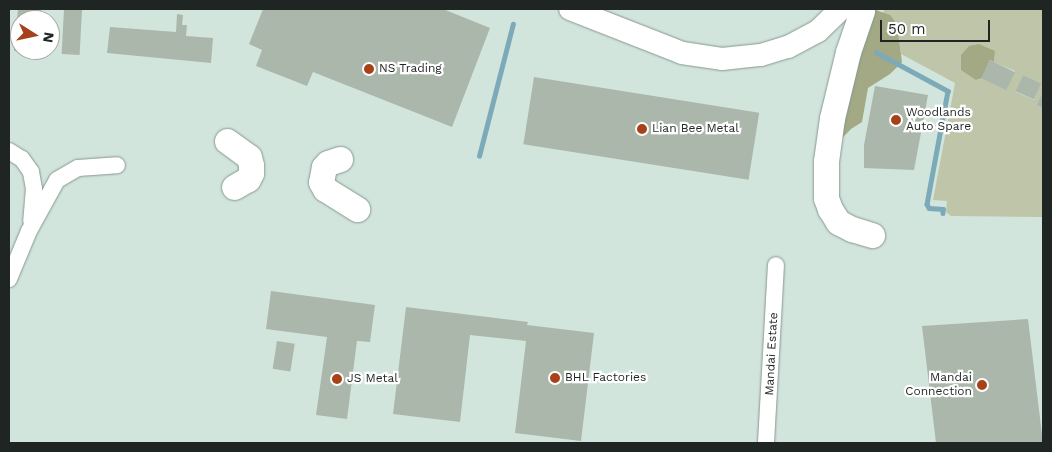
<!DOCTYPE html>
<style>
body{margin:0}
#map{position:relative;width:1052px;height:452px;overflow:hidden;background:#d2e5dd;font-family:"Work Sans",sans-serif}
div>[style]{position:absolute}
[style*='--x']{left:calc(var(--x)*1px);top:calc(var(--y)*1px);width:calc(var(--w)*1px);rotate:calc(var(--a)*1deg)}
.green>*{inset:0;background:#bfc5a8}
.forest>*{inset:0;background:#a2a984}
.stream>*{height:4.5px;margin:-2.25px;padding:0 2.25px;transform-origin:2.25px;border-radius:2.25px;background:#7daab9}
.building>*{inset:0;background:#abb7aa;transform-origin:0 0}
.roads{filter:drop-shadow(0 0 1px #879891) drop-shadow(0 0 1px #879891)}
.street>*{height:16px;margin:-8px;padding:0 8px;transform-origin:8px;border-radius:8px;background:#fff}
.secondary>*{height:22px;margin:-11px;padding:0 11px;transform-origin:11px;border-radius:11px;background:#fff}
.primary>*{height:25px;margin:-12.5px;padding:0 12.5px;transform-origin:12.5px;border-radius:12.5px;background:#fff}
.dots>*{width:14px;height:14px;translate:-50% -50%;box-sizing:border-box;border:2px solid #fff;border-radius:50%}
span{translate:-50% -50%;white-space:nowrap;text-align:center;line-height:1.15;-webkit-text-stroke:4.5px #fff;paint-order:stroke}
.poi-label{font-size:12px;color:#1e2522}
.left{translate:0 -50%;text-align:left}
.right{translate:-100% -50%;text-align:right}
.street-label{font-size:12px;color:#1e2522}
.frame{position:absolute;inset:0;border:10px solid #1e2522;pointer-events:none}
.north{position:absolute;left:10px;top:10px;width:50px;height:50px;box-sizing:border-box;background:#fff;border:1px solid #a5a8a7;border-radius:50%;rotate:100deg;font-size:14px;font-weight:700;line-height:20px;text-align:center;color:#1e2522}
.north::after{content:'';display:block;margin:auto;width:18px;height:22px;background:#a7411a;clip-path:polygon(50% 0,100% 100%,50% 72%,0 100%)}
.scale{position:absolute;left:880px;top:20px;width:110px;height:22px;box-sizing:border-box;border:2px solid #1e2522;border-top:0;padding-left:6px;font-size:15px;line-height:18px;white-space:nowrap;color:#1e2522;-webkit-text-stroke:4px #fff;paint-order:stroke}
</style>
<div id="map">
<div class="green">
<i style="clip-path:polygon(evenodd,885px 9px,1043px 9px,1043px 92px,1038px 105px,1043px 108px,1043px 217px,951px 216px,946px 212px,947px 201px,933px 200px,955px 83px,901px 54px,898px 32px,883px 12px,885px 9px,995px 51px,994px 62px,1015px 71px,1007px 89px,982px 78px,976px 80px,995px 51px,885px 9px,1023px 75px,1041px 83px,1034px 100px,1016px 92px,1023px 75px)"></i>
</div>
<div class="forest">
<i style="clip-path:polygon(873px 9px,890px 15px,894px 20px,898px 32px,902px 62px,890px 74px,868px 88px,862px 122px,851px 129px,841px 139px,844px 89px)"></i>
<i style="clip-path:polygon(979px 44px,995px 51px,994px 62px,990px 60px,982px 78px,976px 80px,961px 70px,961px 55px,969px 46px)"></i>
</div>
<div class="stream">
<i style="--x:876;--y:52;--w:82;--a:28.4"></i>
<i style="--x:948;--y:91;--w:115;--a:100.5"></i>
<i style="--x:927;--y:204;--w:4;--a:63"></i>
<i style="--x:929;--y:208;--w:14;--a:4"></i>
<i style="--x:943;--y:209;--w:4;--a:90"></i>
<i style="--x:479;--y:156;--w:136;--a:-75.6"></i>
</div>
<div class="building">
<i style="clip-path:polygon(18px 9px,41px 9px,40px 20px,20px 20px,20px 51px,14px 51px)"></i>
<i style="left:64px;top:9px;width:18px;height:45px;rotate:3deg"></i>
<i style="clip-path:polygon(263px 9px,443px 9px,490px 28px,452px 127px,313px 72px,307px 86px,256px 66px,262px 50px,249px 44px)"></i>
<i style="clip-path:polygon(177px 14px,183px 15px,182px 25px,187px 25px,186px 36px,213px 38px,211px 63px,107px 53px,110px 27px,176px 32px)"></i>
<i style="left:990px;top:60px;width:28px;height:20px;rotate:26deg"></i>
<i style="left:1023px;top:75px;width:20px;height:18px;rotate:24deg"></i>
<i style="left:534px;top:77px;width:228px;height:68px;rotate:9deg"></i>
<i style="clip-path:polygon(875px 86px,928px 95px,914px 170px,864px 168px,864px 145px)"></i>
<i style="clip-path:polygon(1043px 92px,1043px 108px,1037px 105px)"></i>
<i style="clip-path:polygon(271px 291px,375px 305px,370px 342px,357px 341px,347px 419px,316px 415px,327px 337px,266px 329px)"></i>
<i style="clip-path:polygon(406px 307px,528px 322px,527px 325px,594px 333px,581px 441px,515px 433px,526px 341px,470px 335px,460px 422px,393px 414px)"></i>
<i style="clip-path:polygon(1028px 319px,1043px 443px,936px 443px,922px 326px)"></i>
<i style="left:277px;top:341px;width:18px;height:28px;rotate:9deg"></i>
</div>
<div class="roads">
<div class="street">
<i style="--x:9;--y:151;--w:15;--a:32"></i>
<i style="--x:22;--y:159;--w:16;--a:55"></i>
<i style="--x:31;--y:172;--w:17;--a:80"></i>
<i style="--x:34;--y:189;--w:32;--a:95"></i>
<i style="--x:9;--y:279;--w:52;--a:-67.4"></i>
<i style="--x:29;--y:231;--w:58;--a:-61.2"></i>
<i style="--x:57;--y:180;--w:24;--a:-30"></i>
<i style="--x:78;--y:168;--w:39;--a:-4"></i>
<i style="--x:766;--y:443;--w:178;--a:-86.8"></i>
</div>
<div class="secondary">
<i style="--x:570;--y:9;--w:120;--a:21.4"></i>
<i style="--x:682;--y:53;--w:40;--a:8.5"></i>
<i style="--x:722;--y:59;--w:39;--a:-6"></i>
<i style="--x:761;--y:55;--w:28;--a:-17"></i>
<i style="--x:788;--y:47;--w:34;--a:-28"></i>
<i style="--x:818;--y:31;--w:32;--a:-44"></i>
</div>
<div class="primary">
<i style="--x:862;--y:11;--w:43;--a:108.9"></i>
<i style="--x:848;--y:52;--w:68;--a:103.6"></i>
<i style="--x:832;--y:118;--w:43;--a:97.9"></i>
<i style="--x:826;--y:161;--w:37;--a:90"></i>
<i style="--x:826;--y:198;--w:12;--a:70"></i>
<i style="--x:830;--y:209;--w:15;--a:58"></i>
<i style="--x:838;--y:222;--w:16;--a:27"></i>
<i style="--x:852;--y:229;--w:21;--a:17"></i>
<i style="--x:227;--y:141;--w:27;--a:36"></i>
<i style="--x:249;--y:157;--w:8;--a:76"></i>
<i style="--x:251;--y:165;--w:8;--a:90"></i>
<i style="--x:251;--y:173;--w:7;--a:117"></i>
<i style="--x:248;--y:179;--w:16;--a:150"></i>
<i style="--x:340;--y:159;--w:13;--a:162"></i>
<i style="--x:328;--y:163;--w:6;--a:135"></i>
<i style="--x:324;--y:167;--w:15;--a:101"></i>
<i style="--x:321;--y:182;--w:8;--a:60"></i>
<i style="--x:325;--y:189;--w:38;--a:32"></i>
</div>
</div>
<div class="dots">
<i style="left:369px;top:69px;background:#a7411a"></i>
<i style="left:896px;top:120px;background:#a7411a"></i>
<i style="left:642px;top:129px;background:#a7411a"></i>
<i style="left:555px;top:378px;background:#a7411a"></i>
<i style="left:337px;top:379px;background:#a7411a"></i>
<i style="left:982px;top:385px;background:#a7411a"></i>
</div>
<div class="poi-label">
<span class="left" style="left:379px;top:69px">NS Trading</span>
<span class="left" style="left:906px;top:120px">Woodlands<br>Auto Spare</span>
<span class="left" style="left:652px;top:129px">Lian Bee Metal</span>
<span class="left" style="left:565px;top:378px">BHL Factories</span>
<span class="right" style="left:972px;top:385px">Mandai<br>Connection</span>
<span class="left" style="left:347px;top:379px">JS Metal</span>
</div>
<div class="street-label">
<span style="left:772px;top:354px;rotate:-87deg">Mandai Estate</span>
</div>
<div class="frame"></div>
<div class="north">N</div>
<div class="scale">50 m</div>
</div>
